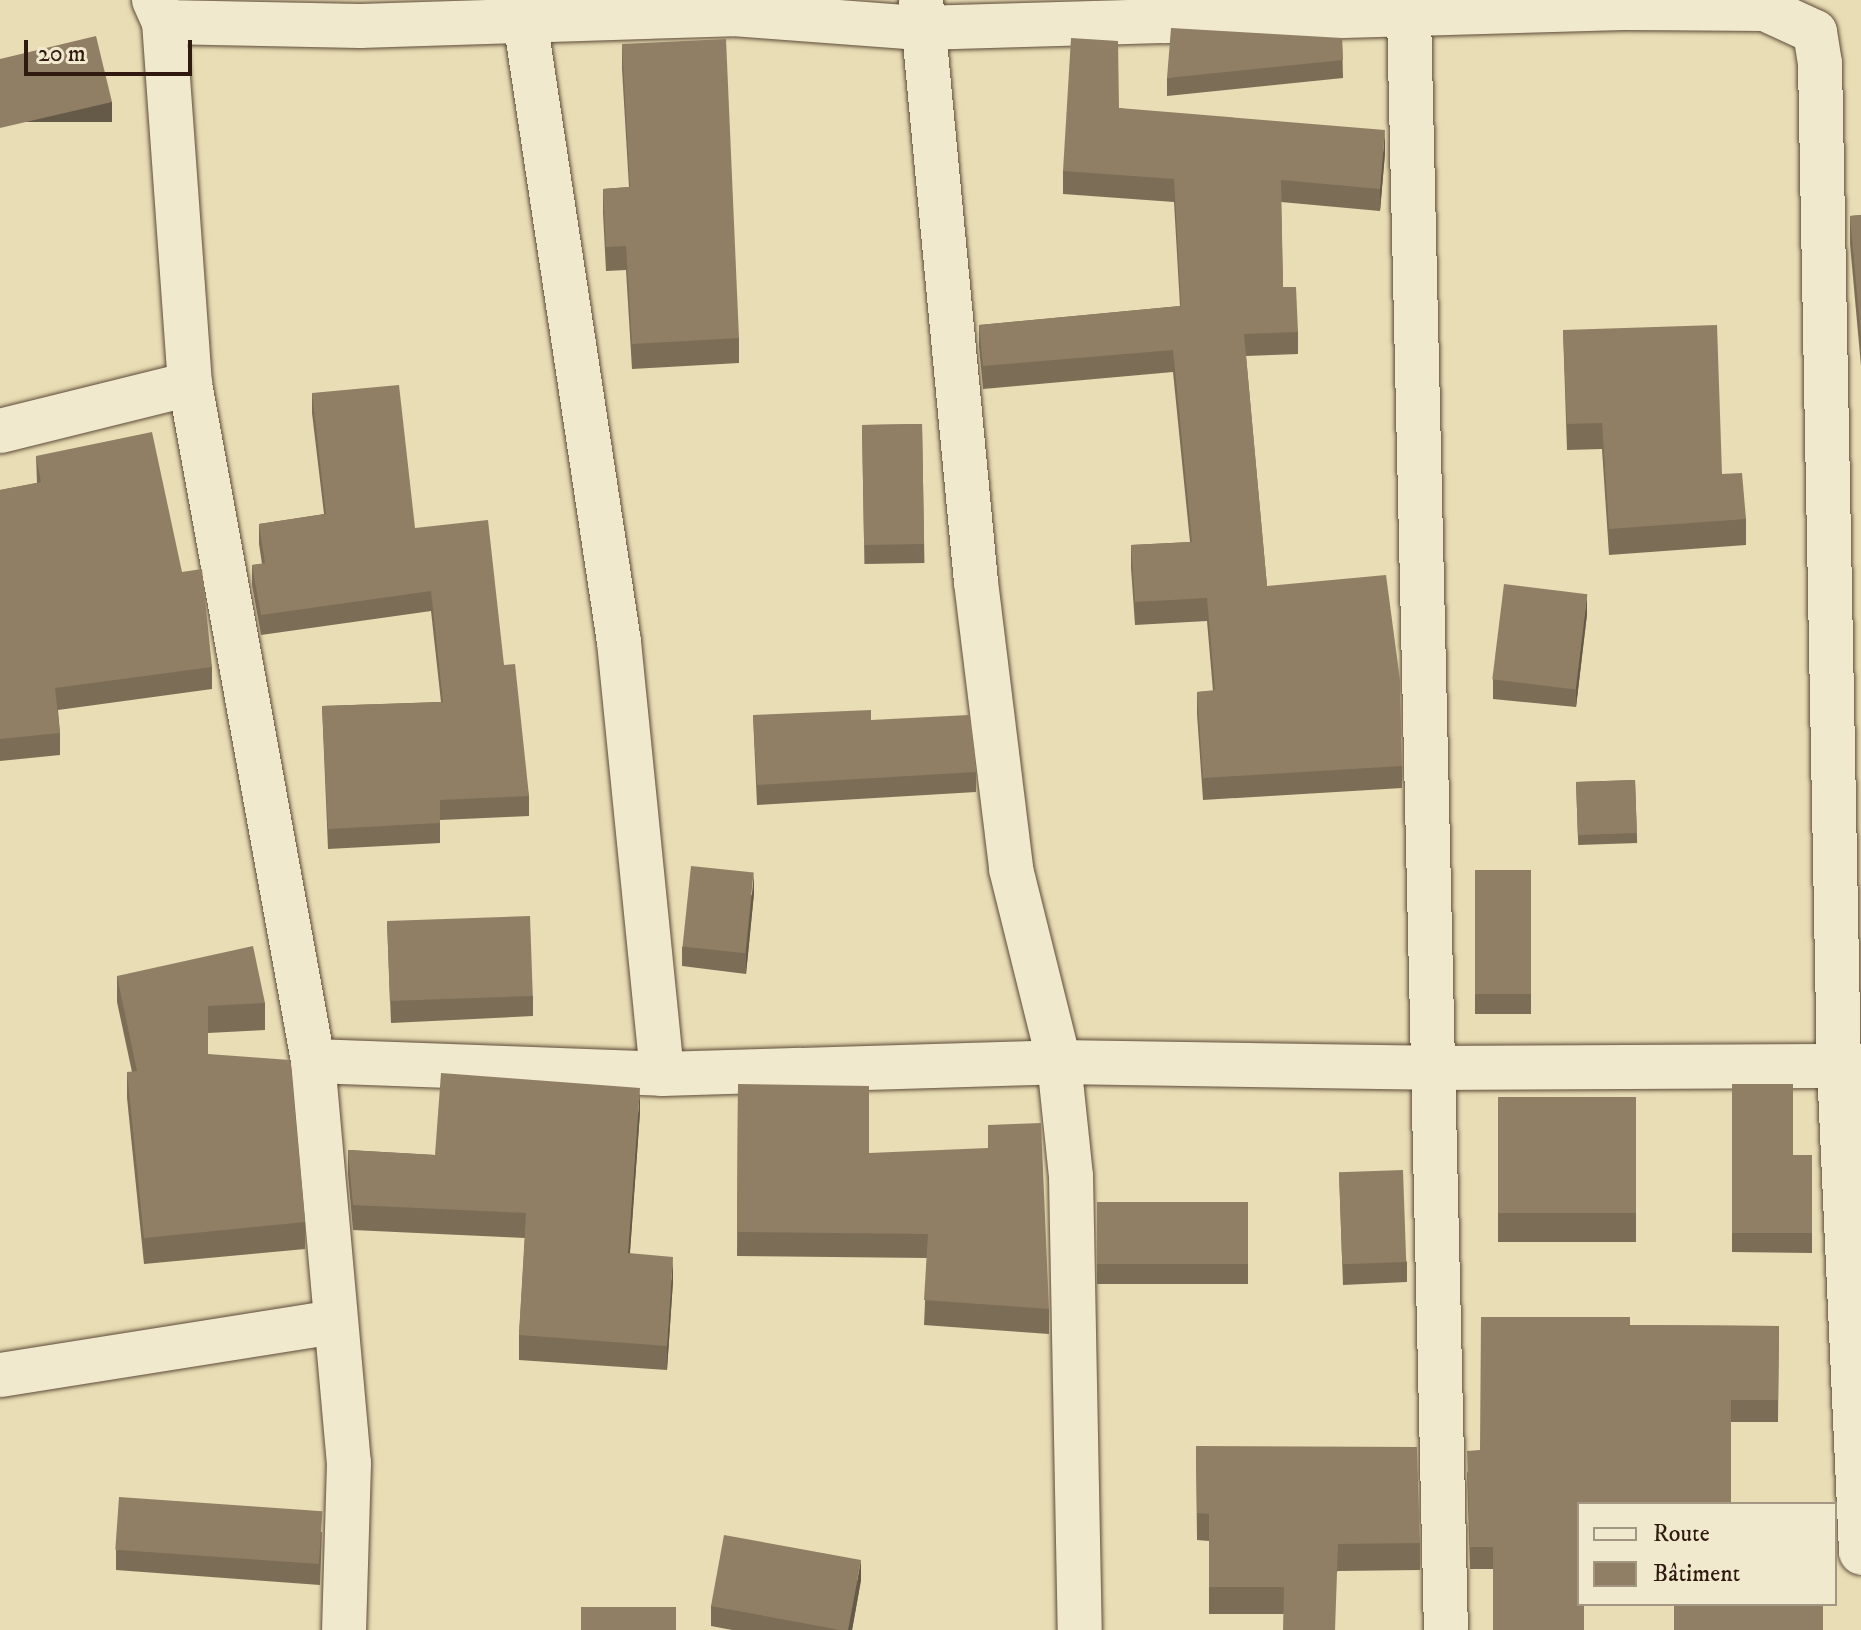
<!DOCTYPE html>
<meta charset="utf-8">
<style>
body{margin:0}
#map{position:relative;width:1861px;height:1630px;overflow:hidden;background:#e8ddb4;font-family:"IM FELL DW Pica",serif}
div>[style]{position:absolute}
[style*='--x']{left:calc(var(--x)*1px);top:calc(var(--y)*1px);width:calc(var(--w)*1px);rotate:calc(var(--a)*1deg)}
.roads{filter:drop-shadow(0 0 2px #5e4b39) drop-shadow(0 0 2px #5e4b39)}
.minor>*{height:44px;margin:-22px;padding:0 22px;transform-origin:22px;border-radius:22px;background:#f0e9ce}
.wall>*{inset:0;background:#7c6d57;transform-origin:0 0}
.shaded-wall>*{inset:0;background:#655947;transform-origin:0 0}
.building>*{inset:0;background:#907f65;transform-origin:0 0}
span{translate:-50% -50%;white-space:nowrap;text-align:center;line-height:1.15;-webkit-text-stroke:6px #f0e9ce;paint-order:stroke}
.legend{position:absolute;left:1577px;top:1502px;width:260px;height:104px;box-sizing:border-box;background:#f0e9ce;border:2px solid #a39682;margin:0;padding:10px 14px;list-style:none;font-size:24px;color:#301a10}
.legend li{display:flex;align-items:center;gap:16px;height:40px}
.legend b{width:40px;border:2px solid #a39682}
.scale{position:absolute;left:24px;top:40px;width:168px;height:36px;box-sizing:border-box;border:4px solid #301a10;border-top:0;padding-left:10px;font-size:24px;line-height:28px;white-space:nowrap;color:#301a10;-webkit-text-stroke:6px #f0e9ce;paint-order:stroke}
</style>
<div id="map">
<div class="roads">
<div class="minor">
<i style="--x:154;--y:0;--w:24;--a:66"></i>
<i style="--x:164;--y:22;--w:363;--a:85.9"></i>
<i style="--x:190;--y:384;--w:688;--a:79.7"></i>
<i style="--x:313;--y:1061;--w:404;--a:84.9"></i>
<i style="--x:349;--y:1463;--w:167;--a:91.7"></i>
<i style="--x:522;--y:0;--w:649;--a:81.41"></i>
<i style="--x:619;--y:642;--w:434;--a:84.3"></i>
<i style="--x:921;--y:0;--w:585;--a:84.6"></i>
<i style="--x:976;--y:582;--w:289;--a:83"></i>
<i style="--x:1011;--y:869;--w:199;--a:76"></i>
<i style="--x:1059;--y:1062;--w:115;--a:84"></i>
<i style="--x:1071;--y:1176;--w:454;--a:88.9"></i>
<i style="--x:1409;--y:15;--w:1615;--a:88.69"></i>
<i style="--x:164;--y:22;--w:196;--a:1.2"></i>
<i style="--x:360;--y:26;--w:373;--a:-1.8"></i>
<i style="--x:733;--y:14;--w:188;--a:4.3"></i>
<i style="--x:920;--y:28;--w:703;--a:-1.63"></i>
<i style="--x:1623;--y:8;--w:142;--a:0.4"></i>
<i style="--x:1765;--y:9;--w:55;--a:24.7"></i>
<i style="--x:1815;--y:32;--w:31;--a:81"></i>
<i style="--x:1820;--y:63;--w:1004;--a:88.92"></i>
<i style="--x:1839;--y:1067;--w:486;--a:87.4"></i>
<i style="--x:0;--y:431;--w:196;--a:-13.9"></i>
<i style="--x:313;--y:1061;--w:349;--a:2.1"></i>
<i style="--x:662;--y:1074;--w:397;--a:-1.7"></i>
<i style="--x:1059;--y:1062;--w:372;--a:0.9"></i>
<i style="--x:1431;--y:1068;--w:430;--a:-0.3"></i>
<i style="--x:0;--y:1375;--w:339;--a:-9"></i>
</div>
</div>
<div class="wall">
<i style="clip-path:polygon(1342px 38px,1343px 78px,1167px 96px,1167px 78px)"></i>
<i style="clip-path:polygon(622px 44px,739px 338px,739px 363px,632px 369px,626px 270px,606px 271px,603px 213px,603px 189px,629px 187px,622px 69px)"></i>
<i style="clip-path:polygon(1119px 108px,1385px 153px,1380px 211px,1281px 202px,1283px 287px,1298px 332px,1298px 354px,1246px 356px,1267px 586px,1402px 766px,1402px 788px,1203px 800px,1197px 714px,1197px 692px,1213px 691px,1207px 621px,1135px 625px,1131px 568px,1131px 545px,1190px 542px,1173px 372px,983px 389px,979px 347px,979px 325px,1180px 306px,1174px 202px,1063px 194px,1063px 171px)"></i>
<i style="clip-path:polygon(1861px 215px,1861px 366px,1850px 244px,1850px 216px)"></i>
<i style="clip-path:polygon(1563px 330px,1722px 474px,1746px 519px,1746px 545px,1609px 555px,1602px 449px,1567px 450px)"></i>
<i style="clip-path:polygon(312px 393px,415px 528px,504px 665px,529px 796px,529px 816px,440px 820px,440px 843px,328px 849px,322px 706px,441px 702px,431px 611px,261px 635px,252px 585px,252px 565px,262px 564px,259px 544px,259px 524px,324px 514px,312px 413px)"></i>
<i style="left:922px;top:424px;width:139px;height:60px;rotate:89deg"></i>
<i style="clip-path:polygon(36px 456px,182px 572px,212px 667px,212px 689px,58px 710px,60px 733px,60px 755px,0 761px,0 490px,37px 483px)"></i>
<i style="clip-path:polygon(1587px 614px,1576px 707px,1493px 699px,1493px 679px)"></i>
<i style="clip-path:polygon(753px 715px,871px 720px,976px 772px,976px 792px,757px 805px)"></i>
<i style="left:1635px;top:780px;width:63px;height:59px;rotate:88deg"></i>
<i style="left:1475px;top:870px;width:56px;height:144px"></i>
<i style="clip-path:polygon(754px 893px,746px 974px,682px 966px,682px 947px)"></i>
<i style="clip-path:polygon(387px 922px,533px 996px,533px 1016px,391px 1023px)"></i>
<i style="clip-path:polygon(117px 976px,265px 1003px,265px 1030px,208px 1033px,208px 1054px,305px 1222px,305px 1249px,144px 1264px,127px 1098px,127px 1072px,132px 1072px,117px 1002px)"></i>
<i style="clip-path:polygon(738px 1084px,869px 1153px,1049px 1309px,1049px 1334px,924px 1325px,927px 1258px,737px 1256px)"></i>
<i style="clip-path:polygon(1732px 1084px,1793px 1155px,1812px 1155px,1812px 1253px,1732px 1252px)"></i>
<i style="left:1498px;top:1097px;width:138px;height:145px"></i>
<i style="clip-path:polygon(640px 1112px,630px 1253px,673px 1281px,667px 1370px,519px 1360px,519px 1335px,525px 1238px,353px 1230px,348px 1175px,348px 1150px,435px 1155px)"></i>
<i style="clip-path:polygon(1339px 1172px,1407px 1262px,1407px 1282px,1343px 1285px)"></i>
<i style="left:1097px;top:1202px;width:151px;height:82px"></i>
<i style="clip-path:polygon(1630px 1325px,1779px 1326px,1778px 1422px,1731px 1422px,1493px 1569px,1470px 1569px,1467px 1473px,1480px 1450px)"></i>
<i style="clip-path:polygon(1196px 1446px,1420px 1543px,1420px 1570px,1338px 1571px,1283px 1614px,1209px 1614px,1209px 1541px,1197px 1540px)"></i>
<i style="clip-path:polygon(322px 1532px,320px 1585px,116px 1570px,116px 1550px)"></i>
<i style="clip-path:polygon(861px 1580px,852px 1630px,732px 1630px,711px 1626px,711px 1606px)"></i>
</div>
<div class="shaded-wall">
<i style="left:112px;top:102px;width:20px;height:115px;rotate:90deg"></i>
<i style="clip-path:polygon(1385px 130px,1385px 153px,1380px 211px,1380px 189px)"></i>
<i style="clip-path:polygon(1587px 594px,1587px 614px,1576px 707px,1576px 687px)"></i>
<i style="clip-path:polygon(754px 873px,754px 893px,746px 974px,746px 954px)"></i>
<i style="clip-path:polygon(640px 1088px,640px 1112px,628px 1278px,628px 1253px)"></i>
<i style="clip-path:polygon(673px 1257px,673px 1281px,667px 1370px,667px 1346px)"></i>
<i style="clip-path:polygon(861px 1560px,861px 1580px,852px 1630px,848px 1630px)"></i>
</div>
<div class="building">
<i style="clip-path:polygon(1171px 28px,1342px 38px,1343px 60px,1167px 78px)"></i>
<i style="clip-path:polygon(96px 36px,112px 102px,0 128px,0 59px)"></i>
<i style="clip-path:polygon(1071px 38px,1118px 41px,1119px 108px,1385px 130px,1380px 189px,1281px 180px,1283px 287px,1296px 287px,1298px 332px,1244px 334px,1267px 586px,1386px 575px,1400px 680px,1402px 766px,1203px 778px,1197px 692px,1215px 690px,1207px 598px,1135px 602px,1131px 545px,1192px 542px,1173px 350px,983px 366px,979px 325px,1181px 306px,1174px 179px,1063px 171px)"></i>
<i style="clip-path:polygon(726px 39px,739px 338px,632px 344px,626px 246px,606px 247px,603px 189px,630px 187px,622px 44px)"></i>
<i style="clip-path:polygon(1861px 215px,1861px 337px,1850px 216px)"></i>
<i style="clip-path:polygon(1717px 325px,1722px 474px,1742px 473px,1746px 519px,1609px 529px,1602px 423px,1567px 424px,1563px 330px)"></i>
<i style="clip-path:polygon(399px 385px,415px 528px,488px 520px,504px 665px,515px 664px,529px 796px,440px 800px,440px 823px,328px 829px,322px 706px,443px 702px,431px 591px,261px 615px,252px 565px,265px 563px,259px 524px,326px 514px,312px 393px)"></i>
<i style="left:922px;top:424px;width:120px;height:60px;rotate:89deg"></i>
<i style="clip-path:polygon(152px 432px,182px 572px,202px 569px,212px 667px,55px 688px,60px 733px,0 739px,0 490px,41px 482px,36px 456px)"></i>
<i style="left:1504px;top:584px;width:84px;height:96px;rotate:7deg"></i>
<i style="clip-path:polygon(871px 710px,871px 720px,969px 715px,976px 772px,757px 785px,753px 715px)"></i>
<i style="left:1635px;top:780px;width:53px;height:59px;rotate:88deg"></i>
<i style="left:691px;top:866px;width:63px;height:81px;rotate:6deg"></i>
<i style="left:1475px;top:870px;width:56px;height:124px"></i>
<i style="left:530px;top:916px;width:80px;height:143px;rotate:88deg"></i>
<i style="clip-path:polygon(253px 946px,265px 1003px,208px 1006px,208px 1054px,290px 1060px,305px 1222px,144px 1238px,127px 1072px,137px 1071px,117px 976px)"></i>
<i style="clip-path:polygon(441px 1073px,640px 1088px,628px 1253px,673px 1257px,667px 1346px,519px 1335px,526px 1213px,353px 1205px,348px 1150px,435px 1155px)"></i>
<i style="clip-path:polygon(738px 1084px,869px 1086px,869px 1153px,988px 1148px,988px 1125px,1041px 1123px,1049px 1309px,924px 1300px,928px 1234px,737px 1232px)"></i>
<i style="clip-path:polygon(1732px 1084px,1793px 1084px,1793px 1155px,1812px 1155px,1812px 1233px,1732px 1233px)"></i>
<i style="left:1498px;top:1097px;width:138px;height:116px"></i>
<i style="left:1403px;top:1170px;width:92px;height:64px;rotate:88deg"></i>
<i style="left:1097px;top:1202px;width:151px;height:62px"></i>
<i style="clip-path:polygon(1481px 1317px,1630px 1317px,1630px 1325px,1779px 1326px,1778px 1400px,1731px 1400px,1731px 1504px,1579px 1504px,1579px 1604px,1584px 1604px,1584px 1630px,1493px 1630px,1493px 1547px,1470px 1547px,1467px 1451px,1480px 1450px)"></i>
<i style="clip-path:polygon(1196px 1446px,1417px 1447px,1420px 1543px,1338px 1544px,1335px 1630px,1283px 1630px,1284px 1587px,1209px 1587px,1209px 1514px,1197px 1513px)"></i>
<i style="left:119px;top:1497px;width:204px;height:53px;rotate:4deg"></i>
<i style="clip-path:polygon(724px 1535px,861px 1560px,848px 1630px,840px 1630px,711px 1606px)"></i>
<i style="left:1674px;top:1604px;width:149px;height:26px"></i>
<i style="left:676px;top:1607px;width:23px;height:95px;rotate:90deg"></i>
</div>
<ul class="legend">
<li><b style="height:10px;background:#f0e9ce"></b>Route</li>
<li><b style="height:22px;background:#907f65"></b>Bâtiment</li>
</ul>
<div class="scale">20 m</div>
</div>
